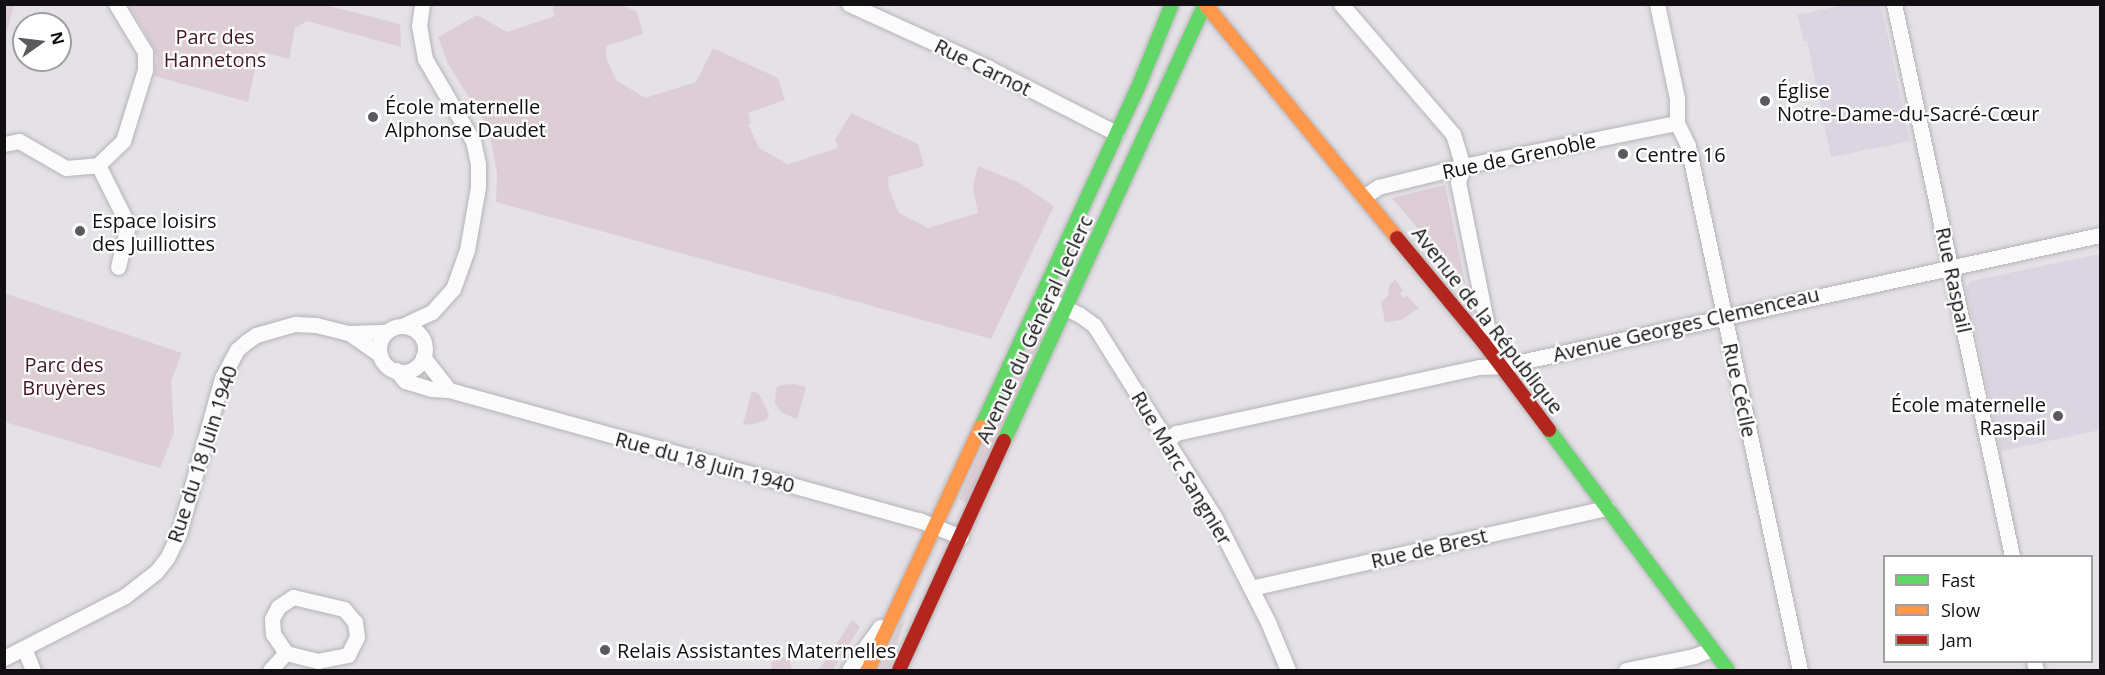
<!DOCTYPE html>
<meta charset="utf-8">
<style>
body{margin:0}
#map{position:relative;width:2105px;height:675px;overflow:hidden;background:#e4e2e7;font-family:"Open Sans",sans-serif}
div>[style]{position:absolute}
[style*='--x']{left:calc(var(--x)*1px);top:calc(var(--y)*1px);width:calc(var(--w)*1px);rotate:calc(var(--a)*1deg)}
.built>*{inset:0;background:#dad5e0}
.green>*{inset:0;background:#ddced5;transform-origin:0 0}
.roads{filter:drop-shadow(0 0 2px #b5b3b7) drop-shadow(0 0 2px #b5b3b7)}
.street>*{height:15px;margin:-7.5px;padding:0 7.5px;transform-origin:7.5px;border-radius:7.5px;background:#fbfbfb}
.street>.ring{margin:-7.5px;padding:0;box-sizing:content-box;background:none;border:15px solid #fbfbfb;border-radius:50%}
.fast>*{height:14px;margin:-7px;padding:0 7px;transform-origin:7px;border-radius:7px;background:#63d668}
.slow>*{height:14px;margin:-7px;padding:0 7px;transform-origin:7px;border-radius:7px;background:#ff974d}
.jam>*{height:14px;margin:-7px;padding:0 7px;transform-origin:7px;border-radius:7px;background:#b3261e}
.dots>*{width:16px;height:16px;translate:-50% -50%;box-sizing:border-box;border:3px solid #fff;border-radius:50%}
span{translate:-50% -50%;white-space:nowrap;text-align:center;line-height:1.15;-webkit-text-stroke:4.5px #fff;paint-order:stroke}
.park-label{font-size:20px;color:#441829}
.street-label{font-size:20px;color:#110f12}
.poi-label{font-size:20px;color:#110f12}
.left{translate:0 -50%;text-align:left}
.right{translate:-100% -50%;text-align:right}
.frame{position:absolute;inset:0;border:6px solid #110f12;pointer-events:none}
.legend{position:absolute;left:1883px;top:555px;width:210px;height:108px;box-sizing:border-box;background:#fff;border:2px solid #a09fa0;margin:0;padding:8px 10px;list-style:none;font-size:18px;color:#110f12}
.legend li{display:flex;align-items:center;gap:12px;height:30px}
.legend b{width:30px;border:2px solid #a09fa0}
.north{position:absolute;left:12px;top:12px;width:60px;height:60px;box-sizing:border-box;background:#fff;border:2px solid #a09fa0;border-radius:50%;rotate:76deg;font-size:16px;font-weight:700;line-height:24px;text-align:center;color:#110f12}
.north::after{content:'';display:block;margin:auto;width:21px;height:27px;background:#5b595d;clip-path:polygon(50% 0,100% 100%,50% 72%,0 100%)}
</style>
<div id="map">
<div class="built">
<i style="clip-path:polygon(1848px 4px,1881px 5px,1910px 141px,1831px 157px,1807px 41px,1804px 41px,1797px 15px)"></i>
<i style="clip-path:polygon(2100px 254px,2100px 430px,2001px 451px,1966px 288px,1971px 281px)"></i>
</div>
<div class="green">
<i style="clip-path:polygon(5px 4px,14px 5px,5px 38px,4px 5px)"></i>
<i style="clip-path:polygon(129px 5px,325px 5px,400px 24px,401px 47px,307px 21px,295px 28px,289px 59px,259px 51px,248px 102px,154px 76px,157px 59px,153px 46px)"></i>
<i style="clip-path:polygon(555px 5px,621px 5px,637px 12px,643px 34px,606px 46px,606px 57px,616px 80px,645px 98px,696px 82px,713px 48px,778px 78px,785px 100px,748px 113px,751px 123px,748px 124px,759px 148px,788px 164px,838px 148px,835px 140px,851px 113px,918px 144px,924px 166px,888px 177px,889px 189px,899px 213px,928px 228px,978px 213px,973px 187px,978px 166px,1018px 182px,1054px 206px,991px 339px,496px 202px,497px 173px,490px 136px,484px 121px,448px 64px,438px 37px,477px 15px,507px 32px,555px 16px,552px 8px)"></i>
<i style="clip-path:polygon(1445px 185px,1466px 286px,1392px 198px)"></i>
<i style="clip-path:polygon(1395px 279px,1403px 290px,1400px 293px,1404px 298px,1407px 296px,1419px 308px,1401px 320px,1385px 322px,1381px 302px,1388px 296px,1389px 286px)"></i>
<i style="clip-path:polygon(4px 293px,182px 353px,171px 381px,174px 433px,160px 468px,5px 422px)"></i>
<i style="left:1033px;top:334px;width:10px;height:181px;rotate:24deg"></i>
<i style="clip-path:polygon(793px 384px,806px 387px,797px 419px,781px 412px,775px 403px,776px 388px,780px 385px)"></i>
<i style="clip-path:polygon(752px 391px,759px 394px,769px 415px,766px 420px,749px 425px,743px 424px)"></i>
<i style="clip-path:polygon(852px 620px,860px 627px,841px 658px,833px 653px,835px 646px)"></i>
<i style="clip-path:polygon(902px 621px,904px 622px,889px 670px,880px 670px)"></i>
<i style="clip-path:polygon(830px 655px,840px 659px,833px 670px,818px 670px)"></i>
<i style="clip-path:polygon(781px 656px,790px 661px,792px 670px,771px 670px,772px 662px)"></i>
</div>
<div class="roads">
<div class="street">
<i style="--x:849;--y:4;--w:152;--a:24.5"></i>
<i style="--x:987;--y:67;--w:145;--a:27.1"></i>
<i style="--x:1341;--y:4;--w:172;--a:49.3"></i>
<i style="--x:1453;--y:134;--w:34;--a:73"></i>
<i style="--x:1463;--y:166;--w:17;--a:107"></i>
<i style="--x:1458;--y:182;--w:161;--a:78.6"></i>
<i style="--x:1490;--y:340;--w:13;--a:67"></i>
<i style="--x:1657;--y:4;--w:96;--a:78"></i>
<i style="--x:1677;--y:98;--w:25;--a:90"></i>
<i style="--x:1677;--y:123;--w:25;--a:64"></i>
<i style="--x:1688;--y:146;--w:536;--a:77.94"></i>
<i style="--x:1894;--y:4;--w:564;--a:77.93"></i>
<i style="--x:4;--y:144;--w:15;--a:-11"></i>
<i style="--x:19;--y:141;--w:54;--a:29.9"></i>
<i style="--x:66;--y:168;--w:32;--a:-5"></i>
<i style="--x:98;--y:165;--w:35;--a:-44"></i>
<i style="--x:123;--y:141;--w:74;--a:-72.8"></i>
<i style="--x:145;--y:70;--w:18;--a:-90"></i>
<i style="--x:145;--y:52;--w:56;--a:-121.1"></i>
<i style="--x:98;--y:165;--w:67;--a:63.4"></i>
<i style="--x:128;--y:225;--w:43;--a:103.4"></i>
<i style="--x:1365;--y:196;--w:16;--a:-35"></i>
<i style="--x:1378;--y:187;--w:88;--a:-13.9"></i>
<i style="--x:1463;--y:166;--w:218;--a:-11.4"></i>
<i style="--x:1041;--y:296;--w:43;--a:26"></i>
<i style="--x:1080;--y:315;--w:17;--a:36"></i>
<i style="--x:1094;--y:325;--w:226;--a:57.9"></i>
<i style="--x:1214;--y:516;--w:119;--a:63"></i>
<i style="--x:1268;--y:622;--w:52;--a:67.4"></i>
<i style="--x:402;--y:326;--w:33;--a:-25"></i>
<i style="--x:432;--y:312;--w:31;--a:-48"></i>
<i style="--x:453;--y:289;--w:41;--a:-70.3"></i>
<i style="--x:467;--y:250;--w:64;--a:-80.1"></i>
<i style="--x:478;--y:187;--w:23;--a:-90"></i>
<i style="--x:478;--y:164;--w:24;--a:-102"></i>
<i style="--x:473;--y:141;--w:95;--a:-120.3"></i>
<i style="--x:425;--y:59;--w:34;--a:-100"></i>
<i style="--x:419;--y:26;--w:22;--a:-82"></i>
<i class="ring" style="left:379px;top:326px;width:31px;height:31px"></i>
<i style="--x:349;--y:333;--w:38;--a:35"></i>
<i style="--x:423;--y:357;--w:42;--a:51.8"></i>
<i style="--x:396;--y:370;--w:14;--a:51"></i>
<i style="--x:405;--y:381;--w:27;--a:17"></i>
<i style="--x:431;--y:389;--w:18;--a:3"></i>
<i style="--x:449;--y:390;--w:488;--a:15.5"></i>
<i style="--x:919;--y:520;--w:45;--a:22"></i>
<i style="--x:1168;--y:440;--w:11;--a:-41"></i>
<i style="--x:1176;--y:433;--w:310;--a:-12.3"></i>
<i style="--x:1479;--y:367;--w:23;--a:-2"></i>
<i style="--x:1502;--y:366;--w:612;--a:-12.36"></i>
<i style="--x:1251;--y:588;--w:365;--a:-12.7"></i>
<i style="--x:293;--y:597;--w:52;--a:13.2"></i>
<i style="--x:344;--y:609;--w:17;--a:50"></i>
<i style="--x:355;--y:622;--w:15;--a:82"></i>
<i style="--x:357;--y:637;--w:20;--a:117"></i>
<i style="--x:348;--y:655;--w:31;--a:169"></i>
<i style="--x:318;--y:661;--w:33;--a:-166"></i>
<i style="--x:286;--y:653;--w:23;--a:-124"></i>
<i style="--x:273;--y:634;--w:15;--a:-94"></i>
<i style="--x:272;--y:619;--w:13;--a:-63"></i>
<i style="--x:278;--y:607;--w:18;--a:-34"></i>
<i style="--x:24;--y:648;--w:24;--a:68"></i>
<i style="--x:4;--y:658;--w:136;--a:-27.1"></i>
<i style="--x:125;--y:596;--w:39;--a:-38"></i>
<i style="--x:156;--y:572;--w:18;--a:-52"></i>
<i style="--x:167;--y:558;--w:28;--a:-64"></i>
<i style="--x:179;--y:533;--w:161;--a:-74.5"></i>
<i style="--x:222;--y:378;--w:32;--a:-62"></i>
<i style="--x:237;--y:350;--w:12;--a:-42"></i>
<i style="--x:246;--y:342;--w:12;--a:-35"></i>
<i style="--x:256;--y:335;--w:41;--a:-15.8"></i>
<i style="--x:295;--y:324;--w:21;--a:3"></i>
<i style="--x:316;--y:325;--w:34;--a:14"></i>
<i style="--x:349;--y:333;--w:38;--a:-2"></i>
<i style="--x:2034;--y:662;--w:8;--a:76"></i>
<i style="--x:270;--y:670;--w:23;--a:-47"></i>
<i style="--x:849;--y:670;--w:53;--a:-54.2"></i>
<i style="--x:1626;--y:670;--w:69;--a:-11.6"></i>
<i style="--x:1694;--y:656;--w:19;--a:-21"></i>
</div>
<div class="fast">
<i style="--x:981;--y:427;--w:371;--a:-65.2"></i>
<i style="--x:1137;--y:90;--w:93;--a:-67.9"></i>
<i style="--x:1549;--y:430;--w:299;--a:53.3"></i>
<i style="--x:1004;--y:441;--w:481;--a:-65.3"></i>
</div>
<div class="slow">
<i style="--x:1205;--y:4;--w:303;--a:50.6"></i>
<i style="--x:868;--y:670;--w:268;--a:-65.1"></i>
</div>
<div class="jam">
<i style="--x:1397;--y:238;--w:135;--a:50.4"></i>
<i style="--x:1483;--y:342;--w:110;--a:53.1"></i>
<i style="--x:899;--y:670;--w:252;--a:-65.4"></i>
</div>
</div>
<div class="dots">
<i style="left:1765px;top:101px;background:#5b595d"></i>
<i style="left:373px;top:117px;background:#5b595d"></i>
<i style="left:1623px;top:154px;background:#5b595d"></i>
<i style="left:80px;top:231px;background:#5b595d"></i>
<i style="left:2058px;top:416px;background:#5b595d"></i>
<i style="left:605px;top:650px;background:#5b595d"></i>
</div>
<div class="park-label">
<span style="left:215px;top:48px">Parc des<br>Hannetons</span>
<span style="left:64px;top:376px">Parc des<br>Bruyères</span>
</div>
<div class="street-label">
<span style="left:983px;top:67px;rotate:26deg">Rue Carnot</span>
<span style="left:1519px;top:156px;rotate:-12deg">Rue de Grenoble</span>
<span style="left:1954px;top:280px;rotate:78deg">Rue Raspail</span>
<span style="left:1488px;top:320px;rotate:52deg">Avenue de la République</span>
<span style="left:1686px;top:324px;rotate:-13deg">Avenue Georges Clemenceau</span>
<span style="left:1034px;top:329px;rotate:-65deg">Avenue du Général Leclerc</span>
<span style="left:1740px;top:390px;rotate:78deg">Rue Cécile</span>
<span style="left:202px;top:454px;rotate:-72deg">Rue du 18 Juin 1940</span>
<span style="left:705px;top:462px;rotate:15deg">Rue du 18 Juin 1940</span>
<span style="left:1182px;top:468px;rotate:59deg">Rue Marc Sangnier</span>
<span style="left:1429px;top:548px;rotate:-13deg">Rue de Brest</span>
</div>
<div class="poi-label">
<span class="left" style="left:1777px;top:102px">Église<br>Notre-Dame-du-Sacré-Cœur</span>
<span class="left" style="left:385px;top:118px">École maternelle<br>Alphonse Daudet</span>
<span class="left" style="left:1635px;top:154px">Centre 16</span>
<span class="left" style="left:92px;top:232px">Espace loisirs<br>des Juilliottes</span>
<span class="right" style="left:2046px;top:416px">École maternelle<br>Raspail</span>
<span class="left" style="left:617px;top:650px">Relais Assistantes Maternelles</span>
</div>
<div class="frame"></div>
<ul class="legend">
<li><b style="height:8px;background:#63d668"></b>Fast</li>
<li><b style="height:8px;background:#ff974d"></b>Slow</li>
<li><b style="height:8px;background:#b3261e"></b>Jam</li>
</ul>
<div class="north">N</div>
</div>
